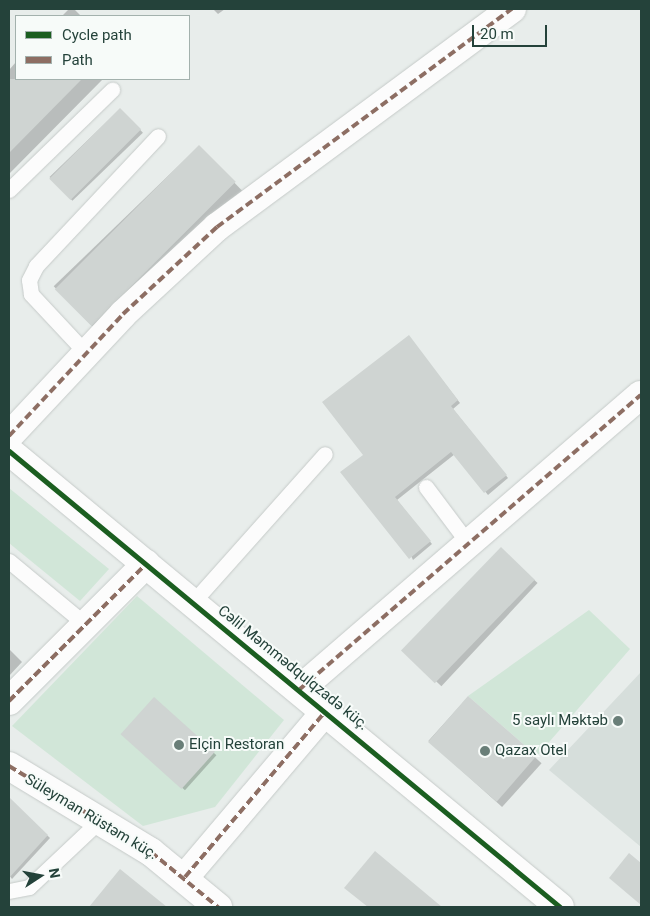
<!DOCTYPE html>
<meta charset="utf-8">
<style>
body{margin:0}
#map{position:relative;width:650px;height:916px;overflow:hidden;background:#e8edeb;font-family:Roboto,sans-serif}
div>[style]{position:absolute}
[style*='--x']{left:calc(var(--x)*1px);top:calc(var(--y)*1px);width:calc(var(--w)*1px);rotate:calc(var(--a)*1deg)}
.built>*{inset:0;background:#d6dedb}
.green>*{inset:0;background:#d1e6d8}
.shadow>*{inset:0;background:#0003;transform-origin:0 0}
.building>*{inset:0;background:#cfd4d2;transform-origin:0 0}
.roads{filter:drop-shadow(0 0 1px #c5cac8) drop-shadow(0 0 1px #c5cac8)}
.lane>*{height:15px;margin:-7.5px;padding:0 7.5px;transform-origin:7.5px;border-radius:7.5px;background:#fcfcfc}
.street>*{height:28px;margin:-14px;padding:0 14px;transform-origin:14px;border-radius:14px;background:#fcfcfc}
.secondary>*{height:28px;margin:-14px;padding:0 14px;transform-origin:14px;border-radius:14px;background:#fcfcfc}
.quiet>*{height:4px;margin-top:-2px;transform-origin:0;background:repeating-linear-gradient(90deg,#8d6e63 0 8px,transparent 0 12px)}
.cycleway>*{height:5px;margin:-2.5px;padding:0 2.5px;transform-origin:2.5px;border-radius:2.5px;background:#1b5e20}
.dots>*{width:14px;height:14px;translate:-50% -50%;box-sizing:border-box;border:2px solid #f7fbf9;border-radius:50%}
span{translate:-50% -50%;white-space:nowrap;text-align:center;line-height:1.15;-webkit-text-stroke:4px #f7fbf9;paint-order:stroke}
.street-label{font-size:15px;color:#24423a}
.poi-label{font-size:15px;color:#24423a}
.right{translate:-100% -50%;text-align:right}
.left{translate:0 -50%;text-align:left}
.frame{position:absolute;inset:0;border:10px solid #24423a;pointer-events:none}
.legend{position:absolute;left:15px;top:15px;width:175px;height:65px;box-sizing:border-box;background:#f7fbf9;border:1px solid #a3b1ad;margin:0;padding:6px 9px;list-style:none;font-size:15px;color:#24423a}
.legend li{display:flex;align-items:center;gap:10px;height:25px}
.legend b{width:25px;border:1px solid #a3b1ad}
.north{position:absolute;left:15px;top:851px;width:50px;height:50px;-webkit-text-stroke:4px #f7fbf9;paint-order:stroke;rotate:79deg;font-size:14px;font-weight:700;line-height:20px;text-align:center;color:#24423a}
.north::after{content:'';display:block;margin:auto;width:18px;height:22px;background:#24423a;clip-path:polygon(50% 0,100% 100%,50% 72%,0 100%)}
.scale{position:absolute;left:472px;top:25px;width:75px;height:22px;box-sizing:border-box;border:2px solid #24423a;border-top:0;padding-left:6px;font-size:15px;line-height:18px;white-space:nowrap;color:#24423a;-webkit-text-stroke:4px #f7fbf9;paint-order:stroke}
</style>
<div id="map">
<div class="built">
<i style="clip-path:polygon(641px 672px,641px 847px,549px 770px)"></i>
</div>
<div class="green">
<i style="clip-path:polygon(9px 488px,109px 569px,80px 601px,9px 543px)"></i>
<i style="clip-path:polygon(137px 596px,284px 720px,215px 807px,143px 826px,12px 726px)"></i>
<i style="clip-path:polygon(589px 610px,630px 649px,537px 756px,468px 696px)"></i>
</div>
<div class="shadow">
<i style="clip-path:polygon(69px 9px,74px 9px,81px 16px,62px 16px)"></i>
<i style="clip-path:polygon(213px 9px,225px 9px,218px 14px)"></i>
<i style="clip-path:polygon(16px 62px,16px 79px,103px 79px,9px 174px,9px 70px)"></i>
<i style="left:120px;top:109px;width:33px;height:98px;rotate:46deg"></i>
<i style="left:199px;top:146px;width:67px;height:202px;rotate:46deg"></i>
<i style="clip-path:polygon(411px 340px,460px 403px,453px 409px,508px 478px,488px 495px,455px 454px,397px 500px,432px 544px,413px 560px,364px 455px)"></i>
<i style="left:501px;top:549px;width:50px;height:141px;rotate:43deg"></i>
<i style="clip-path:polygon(9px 649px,22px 662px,9px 676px)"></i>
<i style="left:468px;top:697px;width:99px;height:59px;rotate:42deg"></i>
<i style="left:154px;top:699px;width:84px;height:47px;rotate:42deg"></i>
<i style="clip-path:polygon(9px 799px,50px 838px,12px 879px,9px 875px)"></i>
<i style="clip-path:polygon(120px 870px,165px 907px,97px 905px)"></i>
<i style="clip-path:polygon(348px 890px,431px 900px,425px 907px,369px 907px)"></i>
</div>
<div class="building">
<i style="clip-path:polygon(9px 79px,82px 79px,9px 153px)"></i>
<i style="left:120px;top:108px;width:30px;height:100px;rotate:45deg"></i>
<i style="left:199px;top:145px;width:52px;height:204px;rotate:45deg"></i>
<i style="clip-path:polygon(409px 335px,458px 400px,451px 406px,507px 475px,484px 493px,451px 452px,395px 497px,431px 541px,409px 559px,340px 472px,363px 455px,322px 402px)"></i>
<i style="left:501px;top:547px;width:47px;height:144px;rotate:44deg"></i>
<i style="left:468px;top:696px;width:91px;height:61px;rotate:41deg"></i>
<i style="left:154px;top:697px;width:82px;height:50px;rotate:42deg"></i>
<i style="clip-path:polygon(9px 797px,48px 835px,9px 878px)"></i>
<i style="clip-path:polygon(375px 851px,442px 907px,368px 907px,344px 888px)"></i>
<i style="clip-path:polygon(629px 853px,641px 863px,641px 905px,609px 878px)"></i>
<i style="clip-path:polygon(120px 869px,167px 907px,89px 907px)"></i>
</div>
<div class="roads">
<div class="lane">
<i style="--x:9;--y:190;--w:144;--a:-44.2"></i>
<i style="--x:86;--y:353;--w:81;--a:-133"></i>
<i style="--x:31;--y:294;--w:14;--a:-98"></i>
<i style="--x:29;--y:280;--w:16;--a:-63"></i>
<i style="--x:36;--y:266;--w:178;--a:-46.8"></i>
<i style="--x:426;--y:487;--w:70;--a:53.1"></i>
<i style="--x:9;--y:561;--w:99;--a:39.7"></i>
<i style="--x:193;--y:602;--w:198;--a:-48.3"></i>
<i style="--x:9;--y:891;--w:20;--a:-11"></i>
<i style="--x:29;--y:887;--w:98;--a:-43.3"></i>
</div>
<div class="street">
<i style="--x:9;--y:436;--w:167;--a:-46.9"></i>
<i style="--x:123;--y:314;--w:128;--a:-42.8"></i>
<i style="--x:217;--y:227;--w:367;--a:-36.5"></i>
<i style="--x:300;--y:689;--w:450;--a:-40.8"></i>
<i style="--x:9;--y:701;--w:194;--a:-45"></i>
<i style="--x:9;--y:766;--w:166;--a:31.2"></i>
<i style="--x:151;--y:852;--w:87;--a:39.4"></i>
<i style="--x:185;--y:877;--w:218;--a:-49.7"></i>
</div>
<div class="secondary">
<i style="--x:9;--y:451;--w:715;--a:39.61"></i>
</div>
</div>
<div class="quiet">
<i style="--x:9;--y:436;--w:167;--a:-46.9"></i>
<i style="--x:123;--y:314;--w:128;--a:-42.8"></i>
<i style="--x:217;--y:227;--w:367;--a:-36.5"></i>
<i style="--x:300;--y:689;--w:450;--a:-40.8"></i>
<i style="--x:9;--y:701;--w:194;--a:-45"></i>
<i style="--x:9;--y:766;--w:166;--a:31.2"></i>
<i style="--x:151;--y:852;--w:87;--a:39.4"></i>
<i style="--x:185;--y:877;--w:218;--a:-49.7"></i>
</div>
<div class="cycleway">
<i style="--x:9;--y:451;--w:715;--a:39.61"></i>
</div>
<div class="dots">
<i style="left:618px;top:721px;background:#697e78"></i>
<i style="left:179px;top:745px;background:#697e78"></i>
<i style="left:485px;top:751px;background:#697e78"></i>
</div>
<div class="street-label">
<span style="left:293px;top:668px;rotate:39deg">Cəlil Məmmədqulqzadə küç.</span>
<span style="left:91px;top:817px;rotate:31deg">Süleyman Rüstəm küç.</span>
</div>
<div class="poi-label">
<span class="right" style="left:608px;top:721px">5 saylı Məktəb</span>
<span class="left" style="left:189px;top:745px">Elçin Restoran</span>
<span class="left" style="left:495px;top:751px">Qazax Otel</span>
</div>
<div class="frame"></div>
<ul class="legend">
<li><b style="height:6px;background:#1b5e20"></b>Cycle path</li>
<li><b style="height:6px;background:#8d6e63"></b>Path</li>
</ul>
<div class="north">N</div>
<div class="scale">20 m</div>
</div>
